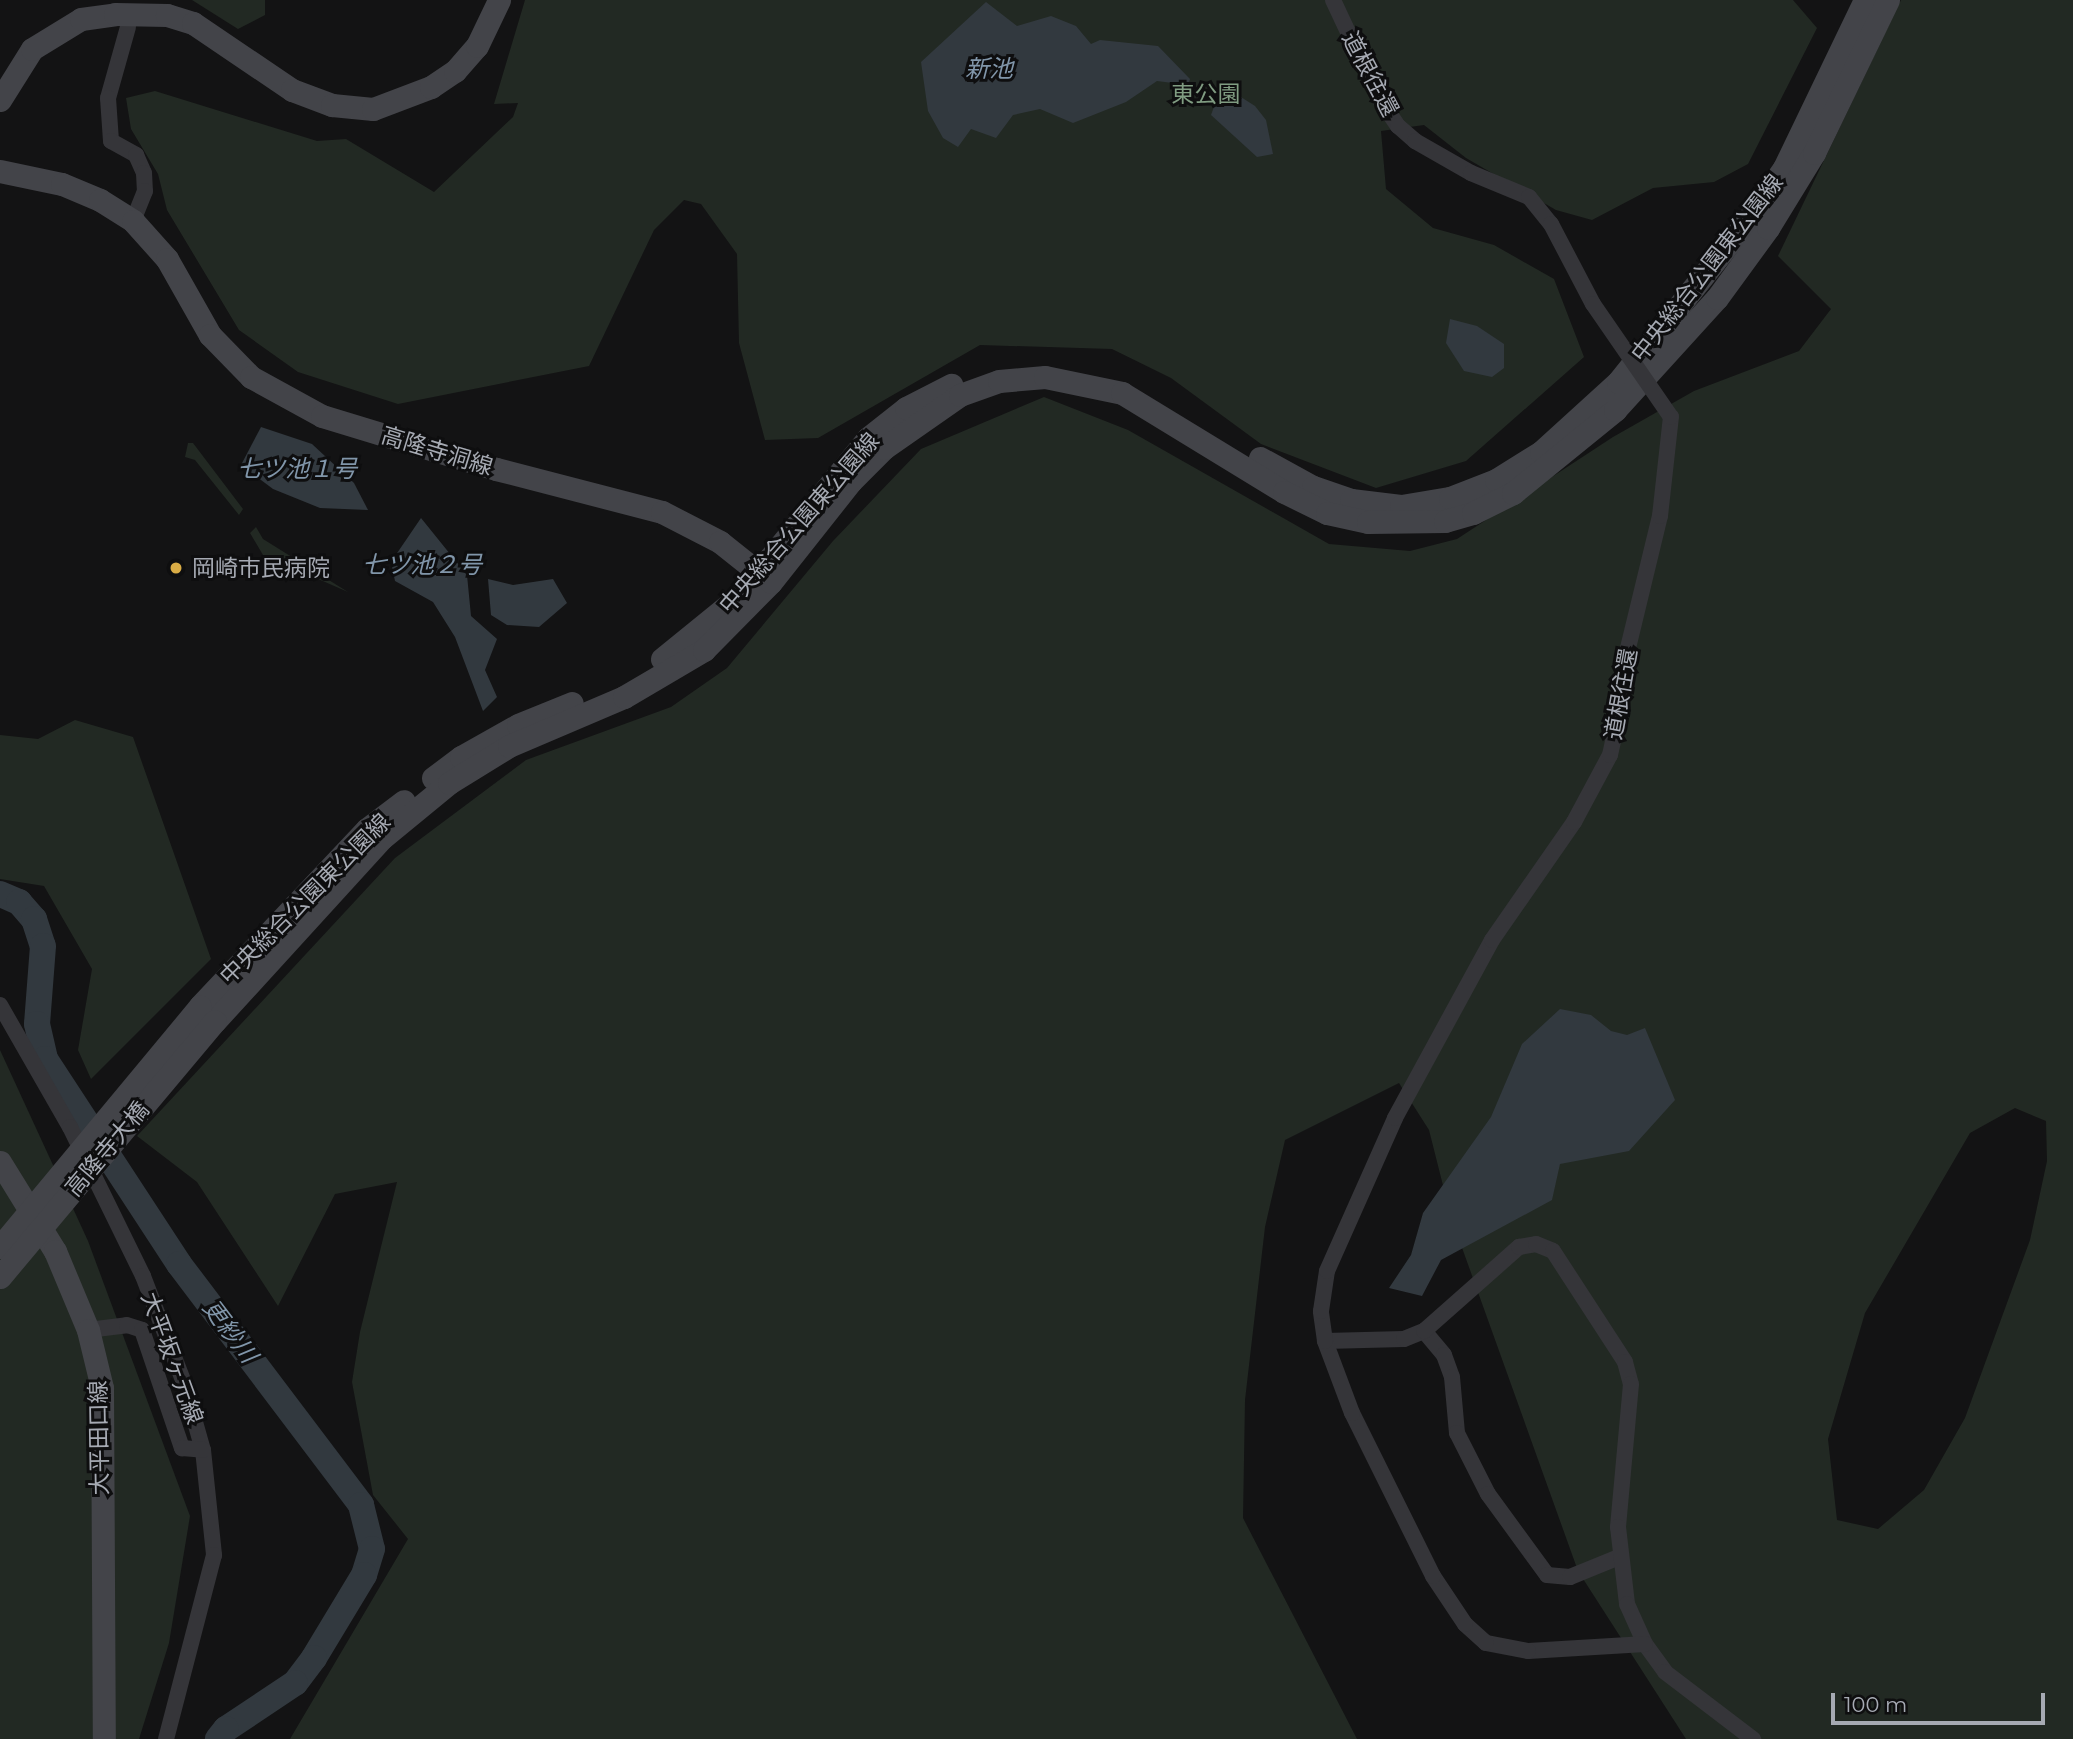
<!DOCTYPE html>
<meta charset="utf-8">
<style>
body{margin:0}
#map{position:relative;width:2073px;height:1739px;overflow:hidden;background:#131314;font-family:Montserrat,"Noto Sans JP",sans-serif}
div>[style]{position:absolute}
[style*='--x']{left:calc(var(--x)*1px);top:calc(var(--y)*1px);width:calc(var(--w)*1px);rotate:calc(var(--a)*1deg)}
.green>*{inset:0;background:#222923}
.water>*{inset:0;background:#32393f}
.river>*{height:26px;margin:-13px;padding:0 13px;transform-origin:13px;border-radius:13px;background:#32393f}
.street>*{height:16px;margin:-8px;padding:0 8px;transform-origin:8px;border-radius:8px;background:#353539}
.secondary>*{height:23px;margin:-11.5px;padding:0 11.5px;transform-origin:11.5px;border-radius:11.5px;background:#434449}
.street-bridge>*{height:16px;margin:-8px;padding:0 8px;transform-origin:8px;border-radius:8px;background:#353539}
.secondary-bridge>*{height:23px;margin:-11.5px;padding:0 11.5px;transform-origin:11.5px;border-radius:11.5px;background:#434449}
.dots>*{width:19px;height:19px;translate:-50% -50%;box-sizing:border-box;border:4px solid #0e0e0f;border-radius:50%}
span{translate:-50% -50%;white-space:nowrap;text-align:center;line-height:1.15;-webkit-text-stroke:6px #0e0e0f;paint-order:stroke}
.street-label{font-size:23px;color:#a6aab3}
.park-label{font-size:23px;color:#809c82}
.poi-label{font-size:23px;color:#a6aab3}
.left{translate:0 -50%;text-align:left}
.water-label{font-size:24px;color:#8196aa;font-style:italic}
.scale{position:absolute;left:1831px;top:1693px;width:214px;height:32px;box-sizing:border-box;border:4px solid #a6aab3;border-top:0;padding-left:9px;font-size:21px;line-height:24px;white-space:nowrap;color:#a6aab3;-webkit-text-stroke:5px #0e0e0f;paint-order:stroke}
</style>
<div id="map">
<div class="green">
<i style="clip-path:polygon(192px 0,265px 0,265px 15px,238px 29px)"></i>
<i style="clip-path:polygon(525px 0,1793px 0,1817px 28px,1748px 164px,1714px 182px,1653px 188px,1592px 220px,1556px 210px,1466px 158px,1424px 125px,1381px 131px,1386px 189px,1433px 228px,1494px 245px,1554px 279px,1584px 357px,1466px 461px,1376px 488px,1261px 444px,1171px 378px,1112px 349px,980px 345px,818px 438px,765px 440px,739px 343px,737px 254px,701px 204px,684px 200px,654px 230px,589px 366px,398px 404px,298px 372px,239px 330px,167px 210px,158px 174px,131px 129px,126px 98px,155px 91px,317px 141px,346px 139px,434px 192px,513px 117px,518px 103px,494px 104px)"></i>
<i style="clip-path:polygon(evenodd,1901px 0,2073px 0,2073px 1739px,1686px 1739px,1578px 1571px,1451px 1217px,1429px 1130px,1399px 1083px,1285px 1140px,1265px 1227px,1245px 1400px,1243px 1518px,1357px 1739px,290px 1739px,408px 1539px,373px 1495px,352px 1382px,360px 1332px,397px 1182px,335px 1194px,278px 1306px,197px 1182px,137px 1136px,395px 858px,526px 760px,671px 707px,727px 668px,833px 541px,921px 449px,1044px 397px,1128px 430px,1329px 544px,1410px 551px,1457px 539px,1613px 437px,1694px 391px,1799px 351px,1831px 309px,1778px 256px,1901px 0,2015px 1108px,2046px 1121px,2047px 1161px,2030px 1240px,1965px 1418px,1924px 1490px,1878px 1529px,1837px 1520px,1828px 1439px,1865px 1313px,1970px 1133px,2015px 1108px)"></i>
<i style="clip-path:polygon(188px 443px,193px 443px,243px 509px,239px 515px,195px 460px,185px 457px)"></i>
<i style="clip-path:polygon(256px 527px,263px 539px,348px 592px,263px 555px,250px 533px)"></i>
<i style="clip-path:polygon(75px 720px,133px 737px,211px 959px,91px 1079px,78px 1050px,92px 969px,44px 886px,0 879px,0 735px,38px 739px)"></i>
<i style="clip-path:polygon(0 1050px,88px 1241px,190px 1516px,169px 1643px,139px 1739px,0 1739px)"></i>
</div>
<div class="water">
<i style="clip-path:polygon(986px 2px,1017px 26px,1051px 16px,1076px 26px,1091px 44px,1100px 40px,1158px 46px,1190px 79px,1188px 85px,1157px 81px,1126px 102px,1073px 123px,1040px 109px,1013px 115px,996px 138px,971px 129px,958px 147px,943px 138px,928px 111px,921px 62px)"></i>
<i style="clip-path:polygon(1222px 85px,1255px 106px,1266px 120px,1273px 154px,1257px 157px,1211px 115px)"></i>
<i style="clip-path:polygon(1450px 319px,1477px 326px,1504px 344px,1504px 368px,1492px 377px,1464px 371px,1446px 343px)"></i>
<i style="clip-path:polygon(261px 427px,312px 444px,354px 483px,368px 510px,320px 508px,273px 489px,241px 465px)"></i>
<i style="clip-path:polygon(421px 518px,467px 575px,471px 616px,497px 639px,485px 670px,497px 697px,483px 711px,455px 637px,433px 602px,395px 581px,391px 562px)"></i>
<i style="clip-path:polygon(488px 579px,513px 585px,553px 579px,567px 603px,539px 627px,507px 625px,491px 615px)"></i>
<i style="clip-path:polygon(1560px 1009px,1591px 1015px,1611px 1031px,1627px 1035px,1645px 1028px,1675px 1100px,1629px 1151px,1560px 1164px,1552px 1200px,1441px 1260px,1422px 1296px,1389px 1288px,1411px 1255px,1423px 1213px,1491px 1117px,1522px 1044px)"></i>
</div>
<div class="river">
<i style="--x:0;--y:894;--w:21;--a:23"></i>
<i style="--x:19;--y:902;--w:23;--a:49"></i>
<i style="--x:34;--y:919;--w:28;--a:72"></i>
<i style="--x:43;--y:946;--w:78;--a:94.4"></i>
<i style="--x:37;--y:1024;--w:36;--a:77"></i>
<i style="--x:45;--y:1059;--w:245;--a:56.8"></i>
<i style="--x:179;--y:1264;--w:302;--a:52.9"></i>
<i style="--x:361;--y:1505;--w:45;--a:76"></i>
<i style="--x:372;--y:1549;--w:27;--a:107"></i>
<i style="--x:364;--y:1575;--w:97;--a:121.1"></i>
<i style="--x:314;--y:1658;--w:31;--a:127"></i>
<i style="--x:295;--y:1683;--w:83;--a:146.3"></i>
<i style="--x:226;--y:1729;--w:13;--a:129"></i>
</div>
<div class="street">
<i style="--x:1333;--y:0;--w:108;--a:64.9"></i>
<i style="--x:1379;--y:98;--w:34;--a:56"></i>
<i style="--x:1398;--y:126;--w:23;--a:41"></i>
<i style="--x:1415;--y:141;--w:64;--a:29.7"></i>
<i style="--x:1471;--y:173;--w:63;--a:22.5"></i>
<i style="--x:1529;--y:197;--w:35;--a:51"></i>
<i style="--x:1551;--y:224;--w:90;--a:62.3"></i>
<i style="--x:128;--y:27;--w:74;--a:105.7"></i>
<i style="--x:108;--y:98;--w:43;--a:86"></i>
<i style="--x:111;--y:141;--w:29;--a:29"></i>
<i style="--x:136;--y:155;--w:20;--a:66"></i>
<i style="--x:144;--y:173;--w:18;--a:87"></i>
<i style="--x:145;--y:191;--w:32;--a:112"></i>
<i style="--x:0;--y:1005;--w:141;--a:60.2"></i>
<i style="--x:70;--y:1127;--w:166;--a:63.9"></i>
<i style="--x:143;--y:1276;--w:115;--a:69"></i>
<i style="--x:184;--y:1383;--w:70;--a:74.2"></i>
<i style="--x:203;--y:1450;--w:106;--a:84"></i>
<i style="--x:214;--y:1555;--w:190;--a:104.6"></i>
<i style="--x:88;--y:1330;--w:39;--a:-7"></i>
<i style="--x:127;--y:1325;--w:16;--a:18"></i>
<i style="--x:142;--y:1330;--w:125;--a:71.3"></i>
<i style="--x:182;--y:1448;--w:21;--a:5"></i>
<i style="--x:1424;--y:1331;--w:31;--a:50"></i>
<i style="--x:1444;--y:1355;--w:23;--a:70"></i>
<i style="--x:1452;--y:1377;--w:56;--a:84.9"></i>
<i style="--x:1457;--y:1433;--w:68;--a:63.1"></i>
<i style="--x:1488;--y:1494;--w:100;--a:53.9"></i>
<i style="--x:1547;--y:1575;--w:23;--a:5"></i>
<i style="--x:1570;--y:1577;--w:53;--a:-22.2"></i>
<i style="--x:1325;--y:1341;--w:79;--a:-1.5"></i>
<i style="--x:1404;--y:1339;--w:22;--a:-22"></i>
<i style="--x:1424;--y:1331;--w:127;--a:-41.5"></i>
<i style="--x:1519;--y:1247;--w:17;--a:-10"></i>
<i style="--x:1536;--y:1244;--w:18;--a:22"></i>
<i style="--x:1553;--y:1251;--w:132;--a:57"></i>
<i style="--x:1625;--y:1362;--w:23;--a:75"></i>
<i style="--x:1631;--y:1384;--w:144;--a:95.2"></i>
<i style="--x:1618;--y:1527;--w:78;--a:83.3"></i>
<i style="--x:1627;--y:1604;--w:44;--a:65.8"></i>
<i style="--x:1645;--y:1644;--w:34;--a:54"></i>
<i style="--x:1665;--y:1672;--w:111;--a:37.3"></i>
<i style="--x:1645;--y:1644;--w:117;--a:176.6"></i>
<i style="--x:1528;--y:1651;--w:43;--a:-169.2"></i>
<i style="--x:1486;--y:1643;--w:28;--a:-138"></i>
<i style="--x:1465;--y:1624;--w:58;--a:-123.7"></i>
<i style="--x:1433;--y:1576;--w:182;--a:-116.4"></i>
<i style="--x:1352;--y:1413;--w:77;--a:-110.6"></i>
<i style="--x:1325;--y:1341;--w:30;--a:-98"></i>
<i style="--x:1321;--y:1311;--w:40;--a:-81.5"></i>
<i style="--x:1327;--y:1271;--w:167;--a:-66"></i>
<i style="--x:1395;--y:1118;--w:203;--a:-61.4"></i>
<i style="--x:1492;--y:940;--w:144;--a:-55.2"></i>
<i style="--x:1574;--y:822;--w:76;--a:-61.8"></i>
<i style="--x:1610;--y:755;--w:51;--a:-77.6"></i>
<i style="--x:1621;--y:705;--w:28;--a:-90"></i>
<i style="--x:1621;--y:677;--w:166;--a:-76.4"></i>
<i style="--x:1660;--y:516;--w:100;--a:-83.7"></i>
</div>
<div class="secondary">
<i style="--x:0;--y:100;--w:60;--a:-57.9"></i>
<i style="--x:32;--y:49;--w:57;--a:-31.5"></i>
<i style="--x:81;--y:19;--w:34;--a:-8"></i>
<i style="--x:115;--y:14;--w:52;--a:1.1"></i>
<i style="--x:167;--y:15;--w:27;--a:17"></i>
<i style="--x:193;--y:23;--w:120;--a:34.1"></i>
<i style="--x:292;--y:90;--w:43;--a:20.6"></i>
<i style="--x:332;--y:105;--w:41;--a:5.6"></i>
<i style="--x:373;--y:109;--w:62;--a:-20.8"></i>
<i style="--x:431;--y:87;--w:29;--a:-34"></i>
<i style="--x:455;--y:71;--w:33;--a:-49"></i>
<i style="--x:477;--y:46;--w:51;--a:-64.4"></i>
<i style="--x:0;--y:171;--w:63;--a:11.8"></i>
<i style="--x:62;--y:184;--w:41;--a:22.8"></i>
<i style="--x:100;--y:200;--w:39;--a:32"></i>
<i style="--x:133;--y:221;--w:51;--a:48.2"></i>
<i style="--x:167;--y:259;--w:87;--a:60.5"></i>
<i style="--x:210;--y:335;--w:59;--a:45.7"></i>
<i style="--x:251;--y:377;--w:81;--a:28.8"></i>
<i style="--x:322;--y:416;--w:182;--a:16.9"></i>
<i style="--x:496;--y:469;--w:171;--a:14.5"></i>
<i style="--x:662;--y:512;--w:65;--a:27.3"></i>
<i style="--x:720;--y:542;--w:63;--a:38.5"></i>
<i style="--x:1260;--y:458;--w:60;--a:28.7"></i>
<i style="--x:1313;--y:487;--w:40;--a:18.9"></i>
<i style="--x:1351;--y:500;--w:50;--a:6.8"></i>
<i style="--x:1401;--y:506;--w:50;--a:-9.3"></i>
<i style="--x:1450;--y:498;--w:49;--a:-21.4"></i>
<i style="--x:1496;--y:480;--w:53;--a:-31.9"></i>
<i style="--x:1541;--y:452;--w:104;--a:-42.3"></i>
<i style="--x:1618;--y:382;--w:201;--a:-51.3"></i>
<i style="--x:1744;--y:225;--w:70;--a:-54.9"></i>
<i style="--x:1784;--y:168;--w:187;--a:-64.3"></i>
<i style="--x:662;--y:659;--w:98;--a:-39.2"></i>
<i style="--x:738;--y:597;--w:205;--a:-50.7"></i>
<i style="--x:868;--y:438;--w:48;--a:-38.3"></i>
<i style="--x:906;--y:408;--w:51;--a:-27.1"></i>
<i style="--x:433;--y:778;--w:35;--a:-37"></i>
<i style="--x:461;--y:757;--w:65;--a:-29.3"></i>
<i style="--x:518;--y:725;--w:58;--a:-22.2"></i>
<i style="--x:200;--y:1006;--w:243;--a:-46.7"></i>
<i style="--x:367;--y:829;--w:46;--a:-37.1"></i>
<i style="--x:215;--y:1021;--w:248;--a:-47.6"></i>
<i style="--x:382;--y:838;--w:87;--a:-39.4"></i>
<i style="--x:449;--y:783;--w:70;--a:-31.7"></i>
<i style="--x:509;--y:746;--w:125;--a:-23.1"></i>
<i style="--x:624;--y:697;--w:93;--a:-30.4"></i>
<i style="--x:704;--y:650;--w:95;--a:-45.4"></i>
<i style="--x:771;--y:582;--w:129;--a:-51.6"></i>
<i style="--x:851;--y:481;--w:47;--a:-45"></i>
<i style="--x:884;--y:448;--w:93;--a:-34.9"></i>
<i style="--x:960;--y:395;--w:41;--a:-19.7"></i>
<i style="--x:999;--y:381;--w:46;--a:-5"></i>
<i style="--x:1045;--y:377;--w:79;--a:11.7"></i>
<i style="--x:1122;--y:393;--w:190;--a:31.4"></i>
<i style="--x:1284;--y:492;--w:48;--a:26"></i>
<i style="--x:1327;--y:513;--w:42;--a:12.4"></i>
<i style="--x:1368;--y:522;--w:77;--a:-0.7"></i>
<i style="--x:1445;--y:521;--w:29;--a:-16"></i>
<i style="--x:1473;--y:513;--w:45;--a:-26.6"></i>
<i style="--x:1513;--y:493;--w:132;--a:-39.1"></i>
<i style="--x:1615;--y:410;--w:151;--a:-47.7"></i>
<i style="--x:1717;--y:298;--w:87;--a:-53.9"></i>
<i style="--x:1768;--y:228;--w:88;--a:-58.5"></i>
<i style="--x:1814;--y:153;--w:170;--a:-64.2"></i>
<i style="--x:0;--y:1162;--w:105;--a:58.3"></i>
<i style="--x:55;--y:1251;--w:86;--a:67.3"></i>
<i style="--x:88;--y:1330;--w:60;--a:76.4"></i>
<i style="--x:102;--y:1388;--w:351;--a:89.7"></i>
</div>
<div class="street-bridge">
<i style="--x:1593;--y:304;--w:137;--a:55.4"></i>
</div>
<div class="secondary-bridge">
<i style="--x:0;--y:1247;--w:313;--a:-50.3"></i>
<i style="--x:0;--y:1277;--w:334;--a:-50"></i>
</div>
<div class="dots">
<i style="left:176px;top:568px;background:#d9ac46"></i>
</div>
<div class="street-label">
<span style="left:1370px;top:74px;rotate:62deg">道根往還</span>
<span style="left:1707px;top:268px;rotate:-52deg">中央総合公園東公園線</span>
<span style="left:437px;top:451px;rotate:17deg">高隆寺洞線</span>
<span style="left:799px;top:523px;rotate:-49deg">中央総合公園東公園線</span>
<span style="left:1621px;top:694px;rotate:-80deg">道根往還</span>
<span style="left:305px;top:899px;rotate:-45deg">中央総合公園東公園線</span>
<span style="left:107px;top:1149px;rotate:-50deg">高隆寺大橋</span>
<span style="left:172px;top:1358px;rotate:70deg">大平坂ヶ元線</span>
<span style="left:99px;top:1438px;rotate:-91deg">大平田口線</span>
</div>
<div class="park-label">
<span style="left:1206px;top:94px">東公園</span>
</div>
<div class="poi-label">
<span class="left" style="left:192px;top:568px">岡崎市民病院</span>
</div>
<div class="water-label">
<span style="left:989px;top:69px">新池</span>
<span style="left:297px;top:469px">七ツ池１号</span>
<span style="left:422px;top:565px">七ツ池２号</span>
<span style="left:230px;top:1331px;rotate:53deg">更紗川</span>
</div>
<div class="scale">100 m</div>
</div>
